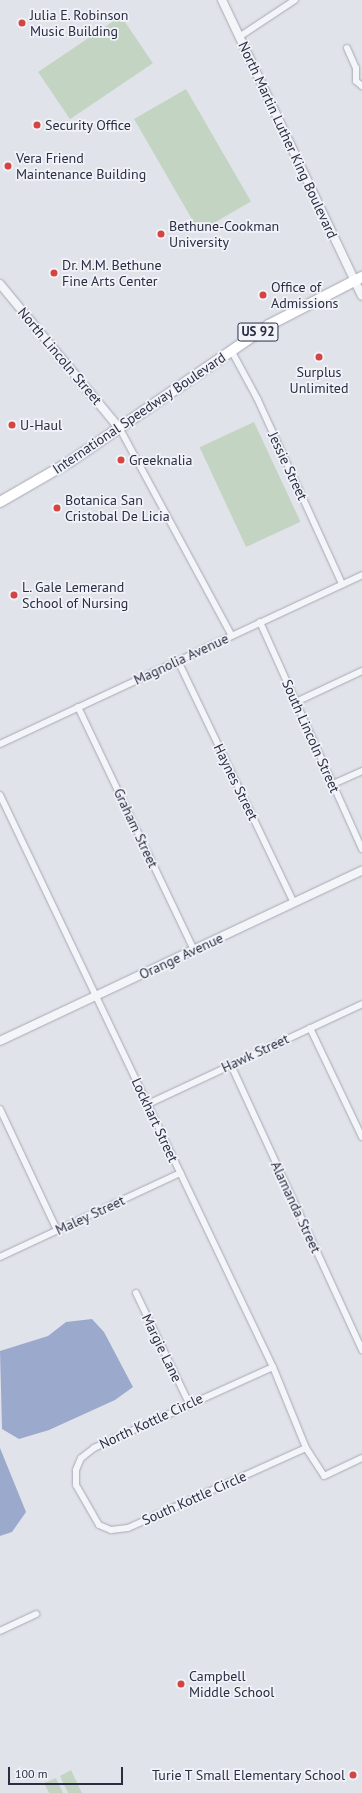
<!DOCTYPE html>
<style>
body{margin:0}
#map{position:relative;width:362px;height:1793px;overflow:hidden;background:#e1e3ea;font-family:"PT Sans",sans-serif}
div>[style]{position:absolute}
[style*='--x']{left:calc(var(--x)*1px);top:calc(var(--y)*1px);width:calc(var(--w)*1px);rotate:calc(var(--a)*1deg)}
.green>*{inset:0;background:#c3d5c2;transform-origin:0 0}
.water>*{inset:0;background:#9baacc}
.roads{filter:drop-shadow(0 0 1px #a6a9b5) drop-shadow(0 0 1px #a6a9b5)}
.minor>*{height:6px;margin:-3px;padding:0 3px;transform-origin:3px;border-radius:3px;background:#f4f5f8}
.tertiary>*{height:8px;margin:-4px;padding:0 4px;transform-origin:4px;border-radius:4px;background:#f4f5f8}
.primary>*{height:10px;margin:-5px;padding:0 5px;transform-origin:5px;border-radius:5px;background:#fff}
.dots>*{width:11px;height:11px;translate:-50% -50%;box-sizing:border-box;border:2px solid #f1f3f8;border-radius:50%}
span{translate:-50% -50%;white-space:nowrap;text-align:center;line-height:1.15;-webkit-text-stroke:3.5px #f1f3f8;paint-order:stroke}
.shield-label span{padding:1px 3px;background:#f1f3f8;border:1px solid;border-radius:3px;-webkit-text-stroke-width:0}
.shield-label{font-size:13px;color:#292e43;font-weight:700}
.poi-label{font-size:14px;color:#292e43}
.left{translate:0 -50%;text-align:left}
.right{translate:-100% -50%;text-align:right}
.street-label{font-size:14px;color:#292e43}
.scale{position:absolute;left:8px;top:1767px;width:115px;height:18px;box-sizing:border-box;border:2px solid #292e43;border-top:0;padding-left:5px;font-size:12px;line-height:14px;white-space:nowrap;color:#292e43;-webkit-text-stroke:3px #f1f3f8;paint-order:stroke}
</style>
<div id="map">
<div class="green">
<i style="left:121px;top:16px;width:57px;height:100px;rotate:56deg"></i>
<i style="left:186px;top:89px;width:130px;height:60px;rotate:60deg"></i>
<i style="left:254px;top:422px;width:110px;height:60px;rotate:65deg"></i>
<i style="clip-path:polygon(71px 1770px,82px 1793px,68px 1793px,60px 1776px)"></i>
<i style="clip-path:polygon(56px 1778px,63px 1793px,49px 1793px,44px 1783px)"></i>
</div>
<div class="water">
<i style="clip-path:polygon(92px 1319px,104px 1332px,133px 1387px,115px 1400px,49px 1430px,19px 1439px,2px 1429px,0 1351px,48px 1336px,66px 1322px)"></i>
<i style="clip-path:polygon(0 1448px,26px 1512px,12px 1532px,0 1536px)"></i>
</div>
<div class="roads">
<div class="minor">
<i style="--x:239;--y:37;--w:67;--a:-33.5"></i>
<i style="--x:347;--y:48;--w:22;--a:66"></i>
<i style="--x:356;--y:68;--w:13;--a:90"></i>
<i style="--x:356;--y:81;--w:8;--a:40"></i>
<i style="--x:231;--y:350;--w:55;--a:61.6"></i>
<i style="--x:257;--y:398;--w:205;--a:65.4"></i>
<i style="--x:120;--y:429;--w:235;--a:61.6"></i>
<i style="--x:260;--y:622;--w:249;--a:65.8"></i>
<i style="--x:178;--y:661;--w:268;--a:64.4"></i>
<i style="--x:296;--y:702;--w:73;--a:-25.2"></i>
<i style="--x:78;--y:707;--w:269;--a:64.5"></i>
<i style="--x:0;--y:744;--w:400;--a:-25"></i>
<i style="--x:333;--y:784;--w:32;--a:-24"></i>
<i style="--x:0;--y:795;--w:634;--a:64.49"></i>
<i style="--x:273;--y:1367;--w:87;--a:67.8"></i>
<i style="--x:306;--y:1448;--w:33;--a:57"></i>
<i style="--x:324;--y:1476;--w:42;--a:-25.3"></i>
<i style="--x:310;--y:1028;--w:121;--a:64.5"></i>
<i style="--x:231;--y:1065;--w:314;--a:65.3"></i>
<i style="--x:148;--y:1104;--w:236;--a:-25"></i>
<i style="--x:0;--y:1109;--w:134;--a:64.8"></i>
<i style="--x:0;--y:1257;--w:199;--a:-25"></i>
<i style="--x:136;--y:1293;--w:122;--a:64.3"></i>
<i style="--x:273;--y:1367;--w:196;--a:155.7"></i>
<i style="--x:94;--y:1448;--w:16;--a:142"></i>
<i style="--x:81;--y:1458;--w:13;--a:113"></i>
<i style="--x:76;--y:1470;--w:15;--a:90"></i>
<i style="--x:76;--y:1485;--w:46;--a:60.1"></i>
<i style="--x:99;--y:1525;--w:13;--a:23"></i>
<i style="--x:111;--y:1530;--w:17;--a:-7"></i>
<i style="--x:128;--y:1528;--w:195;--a:-24.2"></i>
<i style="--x:0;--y:1631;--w:40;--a:-25"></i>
</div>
<div class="tertiary">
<i style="--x:222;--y:0;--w:327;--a:64.7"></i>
<i style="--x:0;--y:284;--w:188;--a:50.4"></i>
<i style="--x:0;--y:1041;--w:400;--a:-25.2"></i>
</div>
<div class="primary">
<i style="--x:0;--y:502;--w:82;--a:-30"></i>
<i style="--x:71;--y:461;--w:240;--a:-34.5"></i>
<i style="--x:269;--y:325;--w:105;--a:-27.3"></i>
</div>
</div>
<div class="dots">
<i style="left:22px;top:23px;background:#d44542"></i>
<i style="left:37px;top:125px;background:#d44542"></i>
<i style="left:8px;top:166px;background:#d44542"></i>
<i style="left:161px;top:234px;background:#d44542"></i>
<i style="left:54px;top:273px;background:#d44542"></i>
<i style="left:263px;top:295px;background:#d44542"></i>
<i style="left:319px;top:357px;background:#d44542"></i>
<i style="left:12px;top:425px;background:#d44542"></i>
<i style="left:121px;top:460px;background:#d44542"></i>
<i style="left:57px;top:508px;background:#d44542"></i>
<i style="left:14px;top:595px;background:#d44542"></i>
<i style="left:181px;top:1684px;background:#d44542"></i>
<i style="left:353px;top:1775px;background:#d44542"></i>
</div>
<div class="shield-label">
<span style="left:258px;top:332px">US 92</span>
</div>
<div class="poi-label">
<span class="left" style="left:30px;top:23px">Julia E. Robinson<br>Music Building</span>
<span class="left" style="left:45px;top:125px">Security Office</span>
<span class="left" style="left:16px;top:166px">Vera Friend<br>Maintenance Building</span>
<span class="left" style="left:169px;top:234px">Bethune-Cookman<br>University</span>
<span class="left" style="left:62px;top:273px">Dr. M.M. Bethune<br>Fine Arts Center</span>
<span class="left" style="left:271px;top:295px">Office of<br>Admissions</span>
<span style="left:319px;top:380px">Surplus<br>Unlimited</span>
<span class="left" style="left:20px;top:425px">U-Haul</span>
<span class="left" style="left:129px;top:460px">Greeknalia</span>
<span class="left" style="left:65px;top:508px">Botanica San<br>Cristobal De Licia</span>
<span class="left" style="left:22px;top:595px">L. Gale Lemerand<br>School of Nursing</span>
<span class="left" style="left:189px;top:1684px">Campbell<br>Middle School</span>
<span class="right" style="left:345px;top:1775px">Turie T Small Elementary School</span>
</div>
<div class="street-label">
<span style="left:288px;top:140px;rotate:65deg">North Martin Luther King Boulevard</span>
<span style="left:60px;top:356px;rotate:50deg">North Lincoln Street</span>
<span style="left:139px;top:413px;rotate:-34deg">International Speedway Boulevard</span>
<span style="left:288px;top:466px;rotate:65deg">Jessie Street</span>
<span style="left:181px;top:659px;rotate:-25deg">Magnolia Avenue</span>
<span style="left:311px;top:736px;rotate:66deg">South Lincoln Street</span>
<span style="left:236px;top:782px;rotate:64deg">Haynes Street</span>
<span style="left:136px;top:828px;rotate:65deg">Graham Street</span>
<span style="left:181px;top:956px;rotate:-25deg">Orange Avenue</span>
<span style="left:255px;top:1053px;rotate:-25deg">Hawk Street</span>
<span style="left:155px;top:1120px;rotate:65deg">Lockhart Street</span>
<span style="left:296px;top:1207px;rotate:65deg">Alamanda Street</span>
<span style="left:90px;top:1215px;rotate:-25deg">Maley Street</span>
<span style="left:162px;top:1348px;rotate:64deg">Margie Lane</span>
<span style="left:151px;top:1421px;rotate:-25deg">North Kottle Circle</span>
<span style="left:194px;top:1498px;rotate:-24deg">South Kottle Circle</span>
</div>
<div class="scale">100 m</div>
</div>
